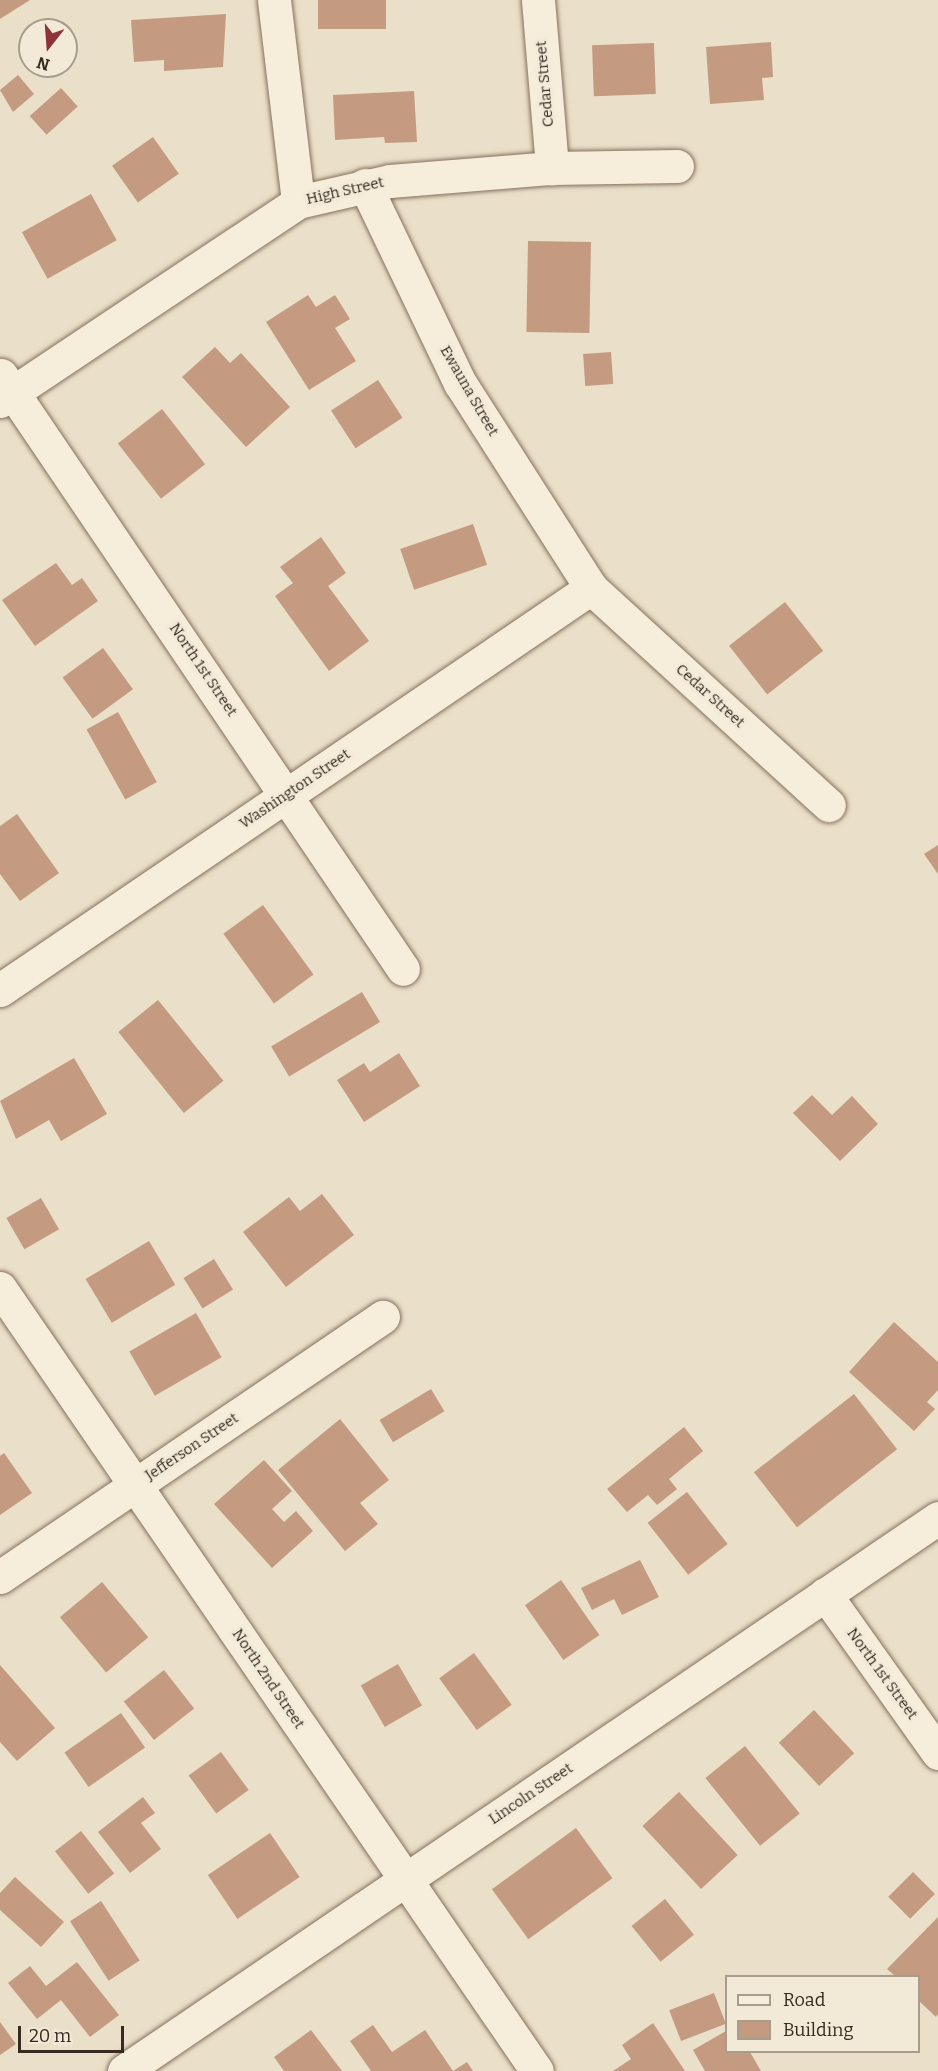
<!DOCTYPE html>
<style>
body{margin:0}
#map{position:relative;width:938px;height:2071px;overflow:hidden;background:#eadfc8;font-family:Bitter,serif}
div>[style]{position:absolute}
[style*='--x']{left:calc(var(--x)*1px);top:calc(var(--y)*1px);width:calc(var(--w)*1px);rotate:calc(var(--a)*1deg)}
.building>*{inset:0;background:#c49b81;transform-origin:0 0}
.roads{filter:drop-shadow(0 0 2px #84715e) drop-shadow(0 0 2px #84715e)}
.street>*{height:33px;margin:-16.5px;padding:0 16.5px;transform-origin:16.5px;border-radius:16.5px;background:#f6edda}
span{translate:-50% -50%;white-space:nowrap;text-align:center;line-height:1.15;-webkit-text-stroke:4.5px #f2e9d6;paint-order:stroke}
.street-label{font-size:15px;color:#362a21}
.legend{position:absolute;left:725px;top:1975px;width:195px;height:78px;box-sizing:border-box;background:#f2e9d6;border:2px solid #a79d8e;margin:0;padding:8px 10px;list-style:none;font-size:18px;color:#362a21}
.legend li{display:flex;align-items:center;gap:12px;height:30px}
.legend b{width:30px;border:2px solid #a79d8e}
.north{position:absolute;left:18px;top:18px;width:60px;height:60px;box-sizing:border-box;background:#f2e9d6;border:2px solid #a79d8e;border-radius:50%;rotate:197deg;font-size:16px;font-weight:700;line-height:24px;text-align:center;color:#362a21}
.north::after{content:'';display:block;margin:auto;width:21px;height:27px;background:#8d3438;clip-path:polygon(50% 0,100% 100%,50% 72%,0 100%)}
.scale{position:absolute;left:18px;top:2026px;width:106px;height:27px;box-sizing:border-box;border:3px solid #362a21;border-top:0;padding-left:8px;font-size:18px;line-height:21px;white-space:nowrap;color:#362a21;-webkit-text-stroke:4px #f2e9d6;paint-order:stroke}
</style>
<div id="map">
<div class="building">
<i style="clip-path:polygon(0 0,30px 0,0 19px)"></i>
<i style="left:318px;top:0;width:68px;height:29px"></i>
<i style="clip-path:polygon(226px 14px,223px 67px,164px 71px,164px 60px,134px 62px,131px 20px)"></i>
<i style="clip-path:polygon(771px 42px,773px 77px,762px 78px,764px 100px,710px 104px,706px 47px)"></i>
<i style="left:654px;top:43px;width:51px;height:62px;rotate:88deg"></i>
<i style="clip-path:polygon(18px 75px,34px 94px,13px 112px,0 90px)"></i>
<i style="left:61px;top:88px;width:25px;height:42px;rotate:48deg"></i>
<i style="clip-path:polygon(414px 91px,417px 142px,385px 143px,384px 137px,335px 140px,333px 95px)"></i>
<i style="left:153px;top:137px;width:45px;height:50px;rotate:55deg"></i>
<i style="left:91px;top:194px;width:53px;height:79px;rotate:61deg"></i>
<i style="left:528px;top:241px;width:63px;height:91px;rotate:1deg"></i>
<i style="clip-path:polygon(308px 295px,316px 307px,335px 295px,350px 319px,335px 328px,356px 361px,309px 390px,266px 322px)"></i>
<i style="clip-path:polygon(215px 347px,230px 363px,241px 353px,290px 407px,246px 447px,182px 377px)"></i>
<i style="left:611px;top:352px;width:32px;height:28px;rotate:86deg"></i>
<i style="left:378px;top:380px;width:45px;height:56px;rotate:57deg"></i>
<i style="left:162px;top:409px;width:70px;height:56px;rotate:52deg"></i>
<i style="left:473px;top:524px;width:43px;height:77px;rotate:71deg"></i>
<i style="clip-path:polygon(321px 537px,346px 573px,328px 586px,369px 641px,329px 671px,275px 596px,293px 583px,280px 567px)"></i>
<i style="clip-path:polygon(56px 563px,72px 585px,82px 578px,98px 601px,35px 646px,2px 600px)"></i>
<i style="left:785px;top:602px;width:62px;height:71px;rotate:52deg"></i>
<i style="left:103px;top:648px;width:51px;height:50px;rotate:54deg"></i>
<i style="left:118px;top:712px;width:80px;height:36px;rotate:61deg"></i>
<i style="clip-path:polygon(17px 814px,59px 873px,20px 901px,0 874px,0 826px)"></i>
<i style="clip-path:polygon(938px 845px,938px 874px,924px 854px)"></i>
<i style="left:263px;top:905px;width:86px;height:49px;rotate:54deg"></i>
<i style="left:362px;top:992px;width:35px;height:106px;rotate:59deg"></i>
<i style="left:158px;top:1000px;width:104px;height:51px;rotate:51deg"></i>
<i style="clip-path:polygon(399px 1053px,420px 1086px,364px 1122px,337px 1080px,364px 1063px,370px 1072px)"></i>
<i style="clip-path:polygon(74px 1058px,107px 1114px,61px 1141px,49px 1120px,16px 1139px,0 1101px)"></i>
<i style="clip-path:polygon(812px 1095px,832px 1115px,852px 1096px,878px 1124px,840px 1161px,793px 1113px)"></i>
<i style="clip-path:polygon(322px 1194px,354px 1235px,286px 1287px,243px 1232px,289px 1197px,300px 1211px)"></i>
<i style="left:41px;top:1198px;width:36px;height:40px;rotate:60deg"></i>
<i style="left:149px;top:1241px;width:51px;height:74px;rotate:59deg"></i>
<i style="left:214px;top:1259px;width:36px;height:36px;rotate:58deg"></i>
<i style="left:196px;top:1313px;width:51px;height:77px;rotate:60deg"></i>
<i style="clip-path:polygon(894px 1322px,938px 1362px,938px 1390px,927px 1402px,935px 1409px,914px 1431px,849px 1372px)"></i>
<i style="left:431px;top:1389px;width:26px;height:60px;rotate:59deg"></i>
<i style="left:854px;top:1394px;width:70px;height:127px;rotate:52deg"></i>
<i style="clip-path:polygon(340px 1419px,389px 1480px,360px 1503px,378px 1524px,345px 1551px,278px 1470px)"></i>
<i style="clip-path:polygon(684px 1427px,703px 1451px,669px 1479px,677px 1489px,657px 1505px,648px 1495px,627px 1512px,607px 1489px)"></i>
<i style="clip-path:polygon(4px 1453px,32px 1493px,0 1515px,0 1456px)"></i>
<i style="clip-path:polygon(264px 1460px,292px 1491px,272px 1509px,284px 1522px,296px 1511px,313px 1531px,272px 1568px,214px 1504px)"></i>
<i style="left:687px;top:1492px;width:66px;height:50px;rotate:52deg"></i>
<i style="clip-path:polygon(640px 1560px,659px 1597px,622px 1615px,614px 1599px,592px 1610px,581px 1588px)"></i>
<i style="left:561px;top:1580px;width:67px;height:44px;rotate:55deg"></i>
<i style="left:102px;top:1582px;width:72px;height:55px;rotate:50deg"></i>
<i style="left:474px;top:1653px;width:64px;height:43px;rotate:54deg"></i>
<i style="left:398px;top:1664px;width:48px;height:43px;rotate:60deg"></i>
<i style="clip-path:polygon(0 1665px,55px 1728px,17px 1761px,0 1742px)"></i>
<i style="left:164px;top:1670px;width:49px;height:51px;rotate:52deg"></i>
<i style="left:814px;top:1710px;width:59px;height:48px;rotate:47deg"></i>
<i style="left:121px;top:1713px;width:42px;height:69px;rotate:55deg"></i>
<i style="left:745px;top:1746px;width:87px;height:51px;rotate:51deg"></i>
<i style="left:221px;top:1752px;width:47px;height:40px;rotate:54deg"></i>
<i style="left:679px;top:1792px;width:86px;height:50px;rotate:47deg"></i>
<i style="clip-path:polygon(143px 1797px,155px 1813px,141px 1823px,161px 1849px,130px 1873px,98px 1832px)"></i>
<i style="left:576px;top:1828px;width:62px;height:104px;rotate:54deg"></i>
<i style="left:81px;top:1831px;width:54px;height:33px;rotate:52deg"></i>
<i style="left:270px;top:1833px;width:53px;height:75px;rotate:56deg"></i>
<i style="left:913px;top:1872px;width:31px;height:35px;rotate:45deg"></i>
<i style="clip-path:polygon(15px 1877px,64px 1922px,41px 1947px,0 1910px,0 1893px)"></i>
<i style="left:665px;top:1899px;width:46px;height:43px;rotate:51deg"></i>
<i style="left:101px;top:1901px;width:71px;height:37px;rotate:57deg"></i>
<i style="clip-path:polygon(938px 1917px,938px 2014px,936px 2017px,918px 2000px,918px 1976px,895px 1976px,887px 1969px)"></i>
<i style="clip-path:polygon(77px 1962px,119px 2015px,90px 2037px,61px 2000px,37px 2019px,8px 1983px,30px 1966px,46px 1986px)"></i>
<i style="left:714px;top:1993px;width:33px;height:48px;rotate:69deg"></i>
<i style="clip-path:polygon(0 2022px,16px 2044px,0 2055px)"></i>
<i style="clip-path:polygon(653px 2023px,685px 2071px,613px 2071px,631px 2059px,622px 2045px)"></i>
<i style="clip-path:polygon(373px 2025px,392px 2052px,425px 2030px,453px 2071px,371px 2071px,350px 2041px)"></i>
<i style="clip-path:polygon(311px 2030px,342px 2071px,284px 2071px,274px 2057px)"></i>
<i style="clip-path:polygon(726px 2031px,726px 2052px,750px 2052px,761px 2071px,705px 2071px,693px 2050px)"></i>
<i style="clip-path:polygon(467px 2062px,473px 2071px,453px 2071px)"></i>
</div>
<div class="roads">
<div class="street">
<i style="--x:274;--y:0;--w:203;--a:83.2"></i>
<i style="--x:538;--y:0;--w:169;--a:85.2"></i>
<i style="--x:365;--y:185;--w:220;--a:64.4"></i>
<i style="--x:460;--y:383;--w:243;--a:57.4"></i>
<i style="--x:591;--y:588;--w:322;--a:42.4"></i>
<i style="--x:1;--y:375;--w:717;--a:55.91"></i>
<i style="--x:0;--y:401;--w:358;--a:-33.7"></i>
<i style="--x:298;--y:202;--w:94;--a:-12.9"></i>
<i style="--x:390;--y:181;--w:163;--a:-4.6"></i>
<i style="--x:552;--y:168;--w:125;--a:-0.9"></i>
<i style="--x:0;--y:990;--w:715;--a:-34.22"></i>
<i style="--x:0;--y:1288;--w:949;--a:55.56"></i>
<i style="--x:0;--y:1577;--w:463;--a:-34.2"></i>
<i style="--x:825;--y:1594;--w:195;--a:54.6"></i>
<i style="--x:124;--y:2071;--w:984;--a:-34.19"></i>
</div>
</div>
<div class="street-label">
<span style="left:545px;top:84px;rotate:-95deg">Cedar Street</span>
<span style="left:345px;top:191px;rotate:-13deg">High Street</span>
<span style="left:469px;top:391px;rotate:60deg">Ewauna Street</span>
<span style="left:203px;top:670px;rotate:56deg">North 1st Street</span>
<span style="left:710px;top:696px;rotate:42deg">Cedar Street</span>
<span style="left:295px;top:789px;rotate:-34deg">Washington Street</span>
<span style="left:192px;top:1447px;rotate:-34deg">Jefferson Street</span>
<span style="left:882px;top:1674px;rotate:54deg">North 1st Street</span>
<span style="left:268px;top:1679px;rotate:56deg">North 2nd Street</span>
<span style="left:531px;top:1794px;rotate:-34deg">Lincoln Street</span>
</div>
<ul class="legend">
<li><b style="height:8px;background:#f6edda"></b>Road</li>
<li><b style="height:16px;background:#c49b81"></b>Building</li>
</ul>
<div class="north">N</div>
<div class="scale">20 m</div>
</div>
